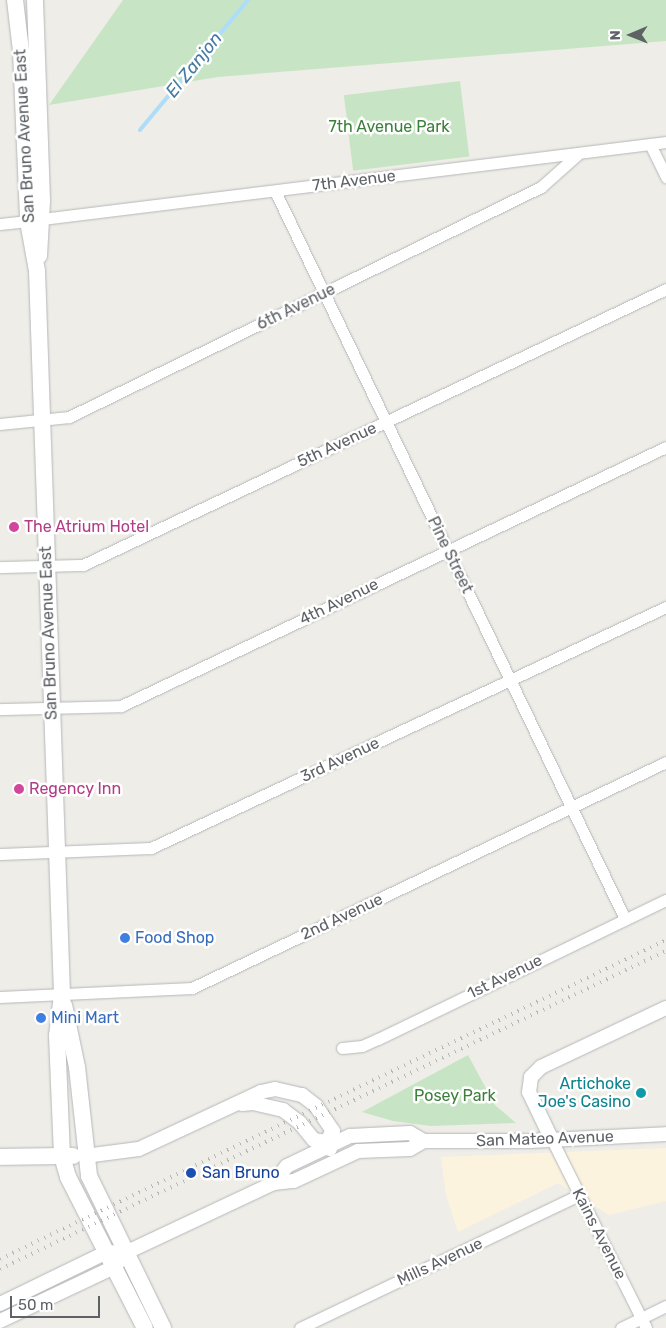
<!DOCTYPE html>
<style>
body{margin:0}
#map{position:relative;width:666px;height:1328px;overflow:hidden;background:#efede7;font-family:Rubik,sans-serif}
div>[style]{position:absolute}
[style*='--x']{left:calc(var(--x)*1px);top:calc(var(--y)*1px);width:calc(var(--w)*1px);rotate:calc(var(--a)*1deg)}
.commercial>*{inset:0;background:#fcf3df}
.green>*{inset:0;background:#c7e5c5;transform-origin:0 0}
.stream>*{height:4px;margin:-2px;padding:0 2px;transform-origin:2px;border-radius:2px;background:#adddf9}
.roads{filter:drop-shadow(0 0 1px #b4b7ba) drop-shadow(0 0 1px #b4b7ba)}
.minor>*{height:11px;margin:-5.5px;padding:0 5.5px;transform-origin:5.5px;border-radius:5.5px;background:#fff}
.tertiary>*{height:14px;margin:-7px;padding:0 7px;transform-origin:7px;border-radius:7px;background:#fff}
.secondary>*{height:16px;margin:-8px;padding:0 8px;transform-origin:8px;border-radius:8px;background:#fff}
.rail>*{height:4px;margin-top:-2px;transform-origin:0;background:repeating-linear-gradient(90deg,#b5b6b6 0 1px,transparent 0 7px)}
.dots>*{width:14px;height:14px;translate:-50% -50%;box-sizing:border-box;border:2px solid #fff;border-radius:50%}
span{translate:-50% -50%;white-space:nowrap;text-align:center;line-height:1.15;-webkit-text-stroke:5px #fff;paint-order:stroke}
.park-label{font-size:16px;color:#3c803b}
.street-label{font-size:16px;color:#5e6266}
.hotel-label{font-size:16px;color:#b23c85}
.left{translate:0 -50%;text-align:left}
.shop-label{font-size:16px;color:#366cbe}
.culture-label{font-size:16px;color:#0d838f}
.right{translate:-100% -50%;text-align:right}
.transit-label{font-size:16px;color:#164399}
.water-label{font-size:18px;color:#477aa2;font-style:italic}
.north{position:absolute;left:606px;top:10px;width:50px;height:50px;-webkit-text-stroke:4px #fff;paint-order:stroke;rotate:269deg;font-size:14px;font-weight:700;line-height:20px;text-align:center;color:#5e6266}
.north::after{content:'';display:block;margin:auto;width:18px;height:22px;background:#5e6266;clip-path:polygon(50% 0,100% 100%,50% 72%,0 100%)}
.scale{position:absolute;left:10px;top:1296px;width:90px;height:22px;box-sizing:border-box;border:2px solid #5e6266;border-top:0;padding-left:6px;font-size:15px;line-height:18px;white-space:nowrap;color:#5e6266;-webkit-text-stroke:4px #fff;paint-order:stroke}
</style>
<div id="map">
<div class="commercial">
<i style="clip-path:polygon(666px 1148px,666px 1201px,609px 1215px,558px 1183px,458px 1232px,446px 1195px,441px 1157px)"></i>
</div>
<div class="green">
<i style="clip-path:polygon(123px 0,666px 0,666px 41px,218px 77px,49px 105px)"></i>
<i style="left:460px;top:81px;width:76px;height:117px;rotate:83deg"></i>
<i style="clip-path:polygon(468px 1055px,495px 1105px,516px 1123px,430px 1126px,393px 1121px,362px 1112px)"></i>
</div>
<div class="stream">
<i style="--x:140;--y:130;--w:169;--a:-50.3"></i>
</div>
<div class="roads">
<div class="minor">
<i style="--x:650;--y:144;--w:37;--a:64"></i>
<i style="--x:275;--y:191;--w:808;--a:64.32"></i>
<i style="--x:42;--y:219;--w:629;--a:-7.03"></i>
<i style="--x:0;--y:224;--w:28;--a:-6"></i>
<i style="--x:0;--y:424;--w:69;--a:-5.8"></i>
<i style="--x:69;--y:417;--w:525;--a:-25.98"></i>
<i style="--x:541;--y:187;--w:48;--a:-41.6"></i>
<i style="--x:0;--y:567;--w:83;--a:-1.4"></i>
<i style="--x:83;--y:565;--w:645;--a:-25.33"></i>
<i style="--x:0;--y:709;--w:121;--a:-1.4"></i>
<i style="--x:121;--y:706;--w:603;--a:-25.42"></i>
<i style="--x:0;--y:854;--w:151;--a:-2.3"></i>
<i style="--x:151;--y:848;--w:569;--a:-25.08"></i>
<i style="--x:0;--y:997;--w:192;--a:-2.7"></i>
<i style="--x:192;--y:988;--w:525;--a:-25.49"></i>
<i style="--x:342;--y:1048;--w:20;--a:-6"></i>
<i style="--x:362;--y:1046;--w:17;--a:-24"></i>
<i style="--x:378;--y:1039;--w:320;--a:-25.8"></i>
<i style="--x:552;--y:1140;--w:210;--a:63.4"></i>
<i style="--x:300;--y:1328;--w:309;--a:-25.5"></i>
<i style="--x:621;--y:1328;--w:50;--a:-26.1"></i>
</div>
<div class="tertiary">
<i style="--x:242;--y:1104;--w:11;--a:-5"></i>
<i style="--x:253;--y:1103;--w:31;--a:13"></i>
<i style="--x:283;--y:1110;--w:21;--a:37"></i>
<i style="--x:300;--y:1123;--w:22;--a:51"></i>
<i style="--x:314;--y:1140;--w:12;--a:9"></i>
<i style="--x:326;--y:1142;--w:8;--a:60"></i>
<i style="--x:552;--y:1140;--w:53;--a:-115.6"></i>
<i style="--x:529;--y:1092;--w:15;--a:-82"></i>
<i style="--x:531;--y:1077;--w:14;--a:-45"></i>
<i style="--x:541;--y:1067;--w:138;--a:-25.3"></i>
<i style="--x:85;--y:1156;--w:54;--a:-7.4"></i>
<i style="--x:139;--y:1149;--w:135;--a:-25"></i>
<i style="--x:261;--y:1092;--w:14;--a:-12"></i>
<i style="--x:275;--y:1089;--w:28;--a:13"></i>
<i style="--x:302;--y:1095;--w:18;--a:38"></i>
<i style="--x:316;--y:1106;--w:30;--a:56"></i>
<i style="--x:333;--y:1131;--w:13;--a:122"></i>
<i style="--x:274;--y:1183;--w:21;--a:-53"></i>
<i style="--x:287;--y:1166;--w:70;--a:-25.5"></i>
<i style="--x:350;--y:1136;--w:60;--a:-2.9"></i>
<i style="--x:410;--y:1133;--w:16;--a:30"></i>
<i style="--x:0;--y:1304;--w:119;--a:-25.9"></i>
<i style="--x:107;--y:1252;--w:18;--a:3"></i>
<i style="--x:125;--y:1253;--w:165;--a:-25.2"></i>
<i style="--x:274;--y:1183;--w:20;--a:-6"></i>
<i style="--x:294;--y:1181;--w:71;--a:-25.1"></i>
<i style="--x:358;--y:1151;--w:52;--a:-2.2"></i>
<i style="--x:410;--y:1149;--w:16;--a:-30"></i>
<i style="--x:424;--y:1141;--w:106;--a:0"></i>
<i style="--x:530;--y:1141;--w:136;--a:-2.9"></i>
<i style="--x:0;--y:1321;--w:126;--a:-25.3"></i>
<i style="--x:114;--y:1267;--w:9;--a:-49"></i>
</div>
<div class="secondary">
<i style="--x:15;--y:0;--w:51;--a:83.3"></i>
<i style="--x:21;--y:51;--w:170;--a:87.6"></i>
<i style="--x:28;--y:221;--w:51;--a:79.8"></i>
<i style="--x:37;--y:271;--w:724;--a:88.02"></i>
<i style="--x:62;--y:995;--w:41;--a:97"></i>
<i style="--x:57;--y:1036;--w:120;--a:87.6"></i>
<i style="--x:62;--y:1156;--w:22;--a:74"></i>
<i style="--x:68;--y:1177;--w:169;--a:63"></i>
<i style="--x:35;--y:0;--w:201;--a:88"></i>
<i style="--x:42;--y:201;--w:55;--a:93.1"></i>
<i style="--x:64;--y:1005;--w:63;--a:78.2"></i>
<i style="--x:77;--y:1067;--w:110;--a:83.7"></i>
<i style="--x:89;--y:1176;--w:169;--a:64"></i>
<i style="--x:0;--y:1157;--w:73;--a:-0.8"></i>
</div>
</div>
<div class="rail">
<i style="--x:0;--y:1259;--w:738;--a:-25.59"></i>
<i style="--x:0;--y:1269;--w:738;--a:-25.52"></i>
</div>
<div class="dots">
<i style="left:14px;top:527px;background:#d1479c"></i>
<i style="left:19px;top:789px;background:#d1479c"></i>
<i style="left:125px;top:938px;background:#3f7fe0"></i>
<i style="left:41px;top:1018px;background:#3f7fe0"></i>
<i style="left:641px;top:1093px;background:#0f9aa8"></i>
<i style="left:191px;top:1173px;background:#1a4fb4"></i>
</div>
<div class="park-label">
<span style="left:389px;top:127px">7th Avenue Park</span>
<span style="left:455px;top:1096px">Posey Park</span>
</div>
<div class="street-label">
<span style="left:25px;top:136px;rotate:-93deg">San Bruno Avenue East</span>
<span style="left:354px;top:181px;rotate:-7deg">7th Avenue</span>
<span style="left:296px;top:307px;rotate:-26deg">6th Avenue</span>
<span style="left:337px;top:445px;rotate:-25deg">5th Avenue</span>
<span style="left:450px;top:555px;rotate:64deg">Pine Street</span>
<span style="left:339px;top:602px;rotate:-26deg">4th Avenue</span>
<span style="left:49px;top:633px;rotate:-92deg">San Bruno Avenue East</span>
<span style="left:340px;top:760px;rotate:-25deg">3rd Avenue</span>
<span style="left:342px;top:917px;rotate:-25deg">2nd Avenue</span>
<span style="left:505px;top:977px;rotate:-26deg">1st Avenue</span>
<span style="left:545px;top:1139px;rotate:-2deg">San Mateo Avenue</span>
<span style="left:599px;top:1234px;rotate:63deg">Kains Avenue</span>
<span style="left:440px;top:1262px;rotate:-25deg">Mills Avenue</span>
</div>
<div class="hotel-label">
<span class="left" style="left:24px;top:527px">The Atrium Hotel</span>
<span class="left" style="left:29px;top:789px">Regency Inn</span>
</div>
<div class="shop-label">
<span class="left" style="left:135px;top:938px">Food Shop</span>
<span class="left" style="left:51px;top:1018px">Mini Mart</span>
</div>
<div class="culture-label">
<span class="right" style="left:631px;top:1093px">Artichoke<br>Joe's Casino</span>
</div>
<div class="transit-label">
<span class="left" style="left:202px;top:1173px">San Bruno</span>
</div>
<div class="water-label">
<span style="left:194px;top:65px;rotate:-51deg">El Zanjon</span>
</div>
<div class="north">N</div>
<div class="scale">50 m</div>
</div>
